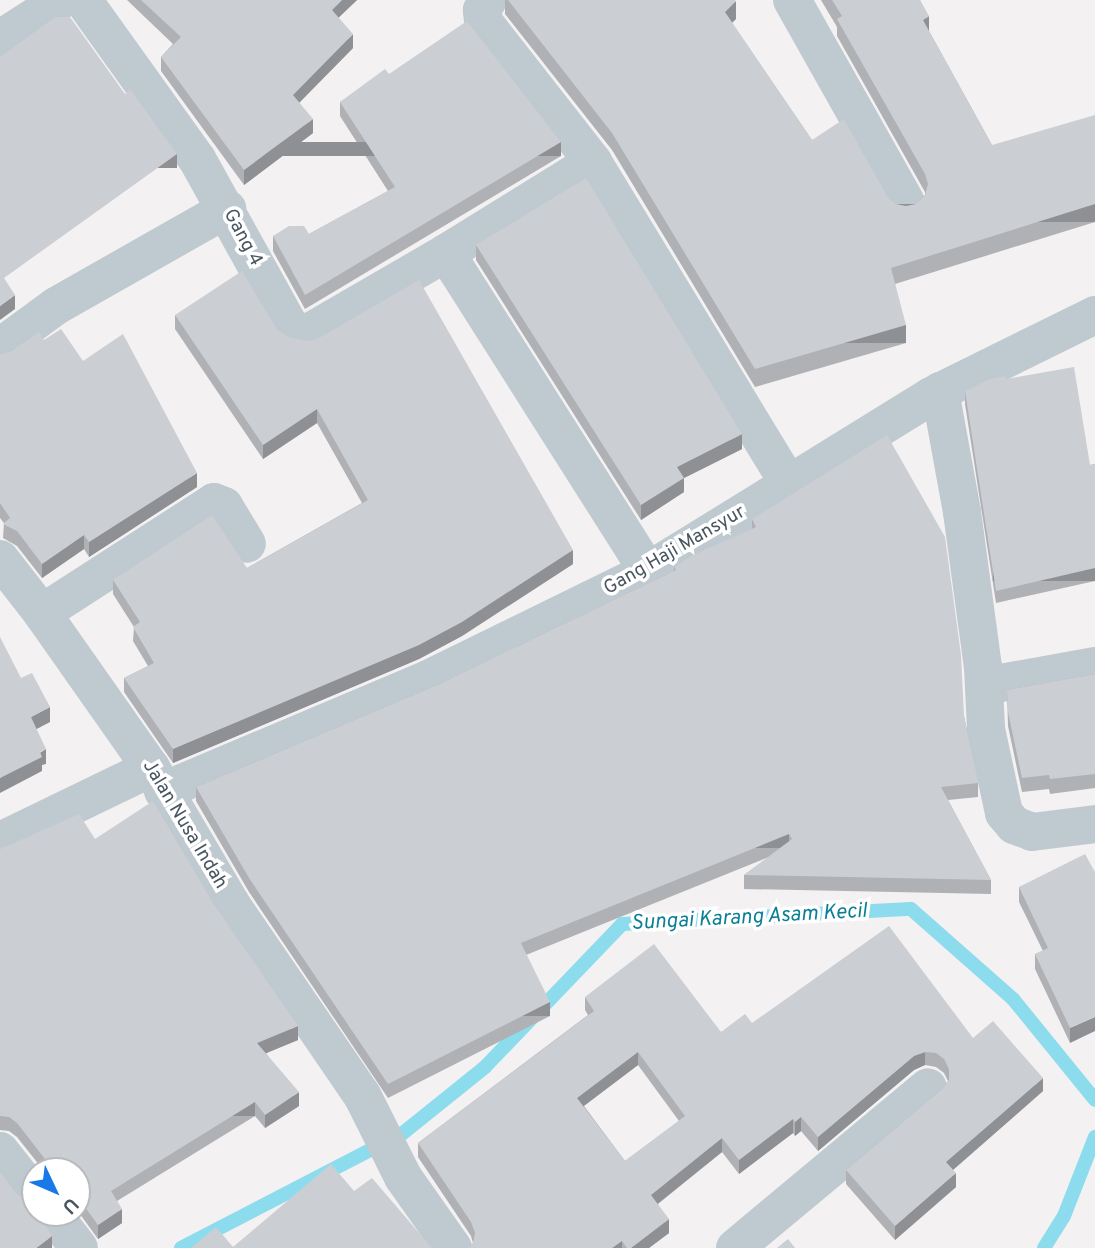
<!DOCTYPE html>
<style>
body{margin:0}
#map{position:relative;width:1095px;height:1248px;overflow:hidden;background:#f3f1f1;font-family:Overpass,sans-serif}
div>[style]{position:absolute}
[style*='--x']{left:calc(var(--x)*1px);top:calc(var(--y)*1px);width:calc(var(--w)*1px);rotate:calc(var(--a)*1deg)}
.stream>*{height:14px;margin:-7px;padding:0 7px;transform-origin:7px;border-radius:7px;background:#8ddced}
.minor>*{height:38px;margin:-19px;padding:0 19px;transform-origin:19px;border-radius:19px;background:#bfc9d0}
.wall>*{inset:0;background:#afb1b5}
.shaded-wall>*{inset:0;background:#8e9094;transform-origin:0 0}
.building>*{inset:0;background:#cbced3}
span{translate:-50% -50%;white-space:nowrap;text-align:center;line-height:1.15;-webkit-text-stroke:7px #fff;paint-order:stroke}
.street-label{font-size:19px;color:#49555f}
.water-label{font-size:21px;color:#0c7f97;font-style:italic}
.north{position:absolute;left:21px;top:1157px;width:70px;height:70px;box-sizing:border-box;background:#fff;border:2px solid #b6bbbf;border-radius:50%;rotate:134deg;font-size:19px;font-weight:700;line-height:28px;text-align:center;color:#49555f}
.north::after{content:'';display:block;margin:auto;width:24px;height:32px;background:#1879e7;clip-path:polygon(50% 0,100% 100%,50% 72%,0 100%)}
</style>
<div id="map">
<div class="stream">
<i style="--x:181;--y:1248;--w:250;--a:-27.4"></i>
<i style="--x:403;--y:1133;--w:105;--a:-38.8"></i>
<i style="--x:485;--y:1067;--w:198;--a:-46.2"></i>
<i style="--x:622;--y:924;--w:289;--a:-3"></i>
<i style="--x:911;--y:909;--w:136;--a:41.4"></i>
<i style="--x:1013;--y:999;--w:130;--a:50.9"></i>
<i style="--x:1044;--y:1248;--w:38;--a:-58"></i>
<i style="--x:1064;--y:1216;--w:85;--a:-68.6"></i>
</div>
<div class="minor">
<i style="--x:83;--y:0;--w:196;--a:54.4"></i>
<i style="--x:197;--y:159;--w:190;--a:61"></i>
<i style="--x:289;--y:325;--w:14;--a:36"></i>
<i style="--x:300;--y:333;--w:8;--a:0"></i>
<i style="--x:308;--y:333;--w:160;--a:-30.1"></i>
<i style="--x:446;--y:253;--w:173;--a:-31.8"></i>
<i style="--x:488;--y:0;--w:12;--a:121"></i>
<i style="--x:482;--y:10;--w:11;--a:85"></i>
<i style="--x:483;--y:21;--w:179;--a:52"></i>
<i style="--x:593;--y:162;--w:376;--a:58.7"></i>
<i style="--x:792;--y:0;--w:232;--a:60.6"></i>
<i style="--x:0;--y:39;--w:72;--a:-32.6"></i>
<i style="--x:446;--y:253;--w:377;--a:57.6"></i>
<i style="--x:0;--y:347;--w:69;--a:-36.2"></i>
<i style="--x:56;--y:306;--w:197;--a:-29.6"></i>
<i style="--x:940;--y:391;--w:123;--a:79.7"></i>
<i style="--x:962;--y:512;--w:156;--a:82.3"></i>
<i style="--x:983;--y:667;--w:62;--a:87.2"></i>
<i style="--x:986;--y:729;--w:86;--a:77.9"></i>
<i style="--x:1004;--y:813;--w:16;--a:50"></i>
<i style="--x:1014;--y:825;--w:19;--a:21"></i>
<i style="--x:1032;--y:832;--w:64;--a:-7.2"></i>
<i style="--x:0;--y:559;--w:68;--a:52.1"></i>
<i style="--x:42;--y:613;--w:189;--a:54.9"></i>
<i style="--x:151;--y:768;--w:158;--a:59.5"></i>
<i style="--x:231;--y:904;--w:232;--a:55.6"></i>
<i style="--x:362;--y:1095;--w:92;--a:63.4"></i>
<i style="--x:403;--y:1177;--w:87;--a:54.8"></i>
<i style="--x:42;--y:613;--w:205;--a:-32.8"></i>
<i style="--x:214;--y:502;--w:11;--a:22"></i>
<i style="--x:224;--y:506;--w:44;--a:58.8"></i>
<i style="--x:984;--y:686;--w:113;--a:-10.2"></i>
<i style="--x:163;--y:791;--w:288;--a:-22.9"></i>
<i style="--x:428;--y:679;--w:245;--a:-26.1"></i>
<i style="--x:648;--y:571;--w:333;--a:-31.7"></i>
<i style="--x:931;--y:396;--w:183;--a:-26.3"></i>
<i style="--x:0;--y:841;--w:168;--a:-25.8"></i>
<i style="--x:0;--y:1151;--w:56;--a:51.5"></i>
<i style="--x:52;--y:1213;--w:44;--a:52.4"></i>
<i style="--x:735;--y:1248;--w:251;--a:-39.8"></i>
</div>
<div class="wall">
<i style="clip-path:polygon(127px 0,357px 0,338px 18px,353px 48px,299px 103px,313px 133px,244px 185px,161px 71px,161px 57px,173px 44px)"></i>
<i style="clip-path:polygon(505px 0,735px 0,736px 19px,732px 23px,812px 140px,887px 196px,896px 204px,906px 206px,916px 204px,925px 195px,925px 192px,837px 36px,837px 27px,821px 0,920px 0,929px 31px,992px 145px,1095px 222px,895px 284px,906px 343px,755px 387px,612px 150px,505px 14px)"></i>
<i style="clip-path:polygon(389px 74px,561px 156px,305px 309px,273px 251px,273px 236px,309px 234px,388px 191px,340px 116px,340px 102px)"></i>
<i style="clip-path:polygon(476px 245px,742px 449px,684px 478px,684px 492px,641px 520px,476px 260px)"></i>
<i style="clip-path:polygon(175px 315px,276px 328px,573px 564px,462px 636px,419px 659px,173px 763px,124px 692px,124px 678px,148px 666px,133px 641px,134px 627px,113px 594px,113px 580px,247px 568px,362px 503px,317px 423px,263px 459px,175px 329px)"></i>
<i style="clip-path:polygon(44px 340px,83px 361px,197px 487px,89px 557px,84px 549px,42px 578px,17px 546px,3px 538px,4px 523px,0 518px,0 354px)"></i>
<i style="clip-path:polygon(1006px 379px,1090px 465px,1095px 464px,1095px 581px,996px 603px,965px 404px,965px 391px)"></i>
<i style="clip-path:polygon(752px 519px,964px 716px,978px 783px,978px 797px,948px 800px,991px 880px,991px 894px,744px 889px,744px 875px,769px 857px,526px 955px,550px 1016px,388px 1098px,249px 892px,196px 801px,196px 787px,437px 685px,674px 571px,674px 567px,752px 529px)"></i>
<i style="clip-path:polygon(1095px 674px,1095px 788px,1050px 794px,1049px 789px,1022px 792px,1008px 726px,1007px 690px)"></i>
<i style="clip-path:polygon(95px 839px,213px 903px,298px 1040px,266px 1053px,299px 1106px,265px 1128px,255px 1116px,117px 1201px,122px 1223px,98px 1239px,77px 1210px,77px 1171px,44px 1171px,17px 1137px,9px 1131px,0 1130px,0 849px)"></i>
<i style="clip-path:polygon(1095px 872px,1070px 1043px,1035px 969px,1035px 954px,1043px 951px,1019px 902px,1019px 887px)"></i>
<i style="clip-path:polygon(evenodd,585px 997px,721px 1032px,752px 1023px,973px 1038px,1043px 1091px,953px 1170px,956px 1187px,895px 1240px,846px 1184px,846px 1170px,942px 1089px,948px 1081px,944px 1073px,936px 1067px,925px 1065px,914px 1070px,818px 1151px,801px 1131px,795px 1136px,793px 1133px,739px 1174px,722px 1152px,658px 1204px,669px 1233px,649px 1248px,469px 1248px,473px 1243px,471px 1236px,418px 1157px,418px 1143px,588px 1015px,585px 1010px,585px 997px,638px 1065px,679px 1121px,625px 1161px,584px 1106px,638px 1065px)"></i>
</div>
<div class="shaded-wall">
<i style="clip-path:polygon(342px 0,357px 0,332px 24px,332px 10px)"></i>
<i style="clip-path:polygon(736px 1px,736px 19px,725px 29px,725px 12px)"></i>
<i style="clip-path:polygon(929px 16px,929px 33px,923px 20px)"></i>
<i style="clip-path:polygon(353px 34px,353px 48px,293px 109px,293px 95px)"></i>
<i style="clip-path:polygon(313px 119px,313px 133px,244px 185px,244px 170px)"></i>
<i style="left:561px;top:142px;width:14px;height:298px;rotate:90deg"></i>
<i style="left:177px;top:154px;width:14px;height:213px;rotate:90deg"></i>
<i style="left:1095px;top:204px;width:18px;height:214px;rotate:90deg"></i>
<i style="clip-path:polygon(15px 295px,15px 309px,0 320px,0 306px)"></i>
<i style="left:906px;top:325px;width:18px;height:157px;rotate:90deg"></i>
<i style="clip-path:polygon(317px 409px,317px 423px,263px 459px,263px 445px)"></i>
<i style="clip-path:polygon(742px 434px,742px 449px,684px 478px,684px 492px,641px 520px,641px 505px,677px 467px)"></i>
<i style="clip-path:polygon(197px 473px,197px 487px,89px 557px,89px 542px)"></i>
<i style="clip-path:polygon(84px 535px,84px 549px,42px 578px,42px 564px)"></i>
<i style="clip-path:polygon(573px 550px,573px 564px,462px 636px,419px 659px,173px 763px,173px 749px)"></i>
<i style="left:1095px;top:568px;width:13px;height:102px;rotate:90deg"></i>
<i style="clip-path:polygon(50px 707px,50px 722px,31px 732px,31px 717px)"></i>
<i style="clip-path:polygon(46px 749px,46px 764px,42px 765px,42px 771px,0 793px,0 778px)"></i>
<i style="left:789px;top:834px;width:14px;height:289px;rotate:90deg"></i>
<i style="left:550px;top:1002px;width:14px;height:182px;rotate:90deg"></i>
<i style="clip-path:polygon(1095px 1017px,1095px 1031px,1070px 1043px,1070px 1028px)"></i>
<i style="clip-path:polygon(298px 1026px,298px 1040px,257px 1057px,257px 1043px)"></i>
<i style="clip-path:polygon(638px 1052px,638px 1065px,577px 1111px,577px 1098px)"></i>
<i style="clip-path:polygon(925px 1052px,925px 1065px,914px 1070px,818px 1151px,818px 1137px,914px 1056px)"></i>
<i style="clip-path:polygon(1043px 1078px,1043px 1091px,946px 1176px,946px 1162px)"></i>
<i style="clip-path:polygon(299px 1092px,299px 1106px,265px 1128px,265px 1115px)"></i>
<i style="left:255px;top:1102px;width:14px;height:169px;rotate:90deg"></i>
<i style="clip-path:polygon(801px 1117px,801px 1131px,795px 1136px,795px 1122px)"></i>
<i style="clip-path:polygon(793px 1119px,793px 1133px,739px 1174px,739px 1160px)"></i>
<i style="clip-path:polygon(722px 1138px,722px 1152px,651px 1209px,651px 1195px)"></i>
<i style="clip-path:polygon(956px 1173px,956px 1187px,895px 1240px,895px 1226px)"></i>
<i style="clip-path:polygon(122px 1209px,122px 1223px,98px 1239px,98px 1225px)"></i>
<i style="clip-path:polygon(669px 1219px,669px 1233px,649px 1248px,631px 1248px)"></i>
<i style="clip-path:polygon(52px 1236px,52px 1248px,36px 1248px)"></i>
<i style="clip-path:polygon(622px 1241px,622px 1248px,612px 1248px)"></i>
</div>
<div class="building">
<i style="clip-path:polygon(141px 0,342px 0,332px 10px,353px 34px,293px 95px,313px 119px,244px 170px,161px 57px,181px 37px)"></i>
<i style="clip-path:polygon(508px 0,735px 0,736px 1px,725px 12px,812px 140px,844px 119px,887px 196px,896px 204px,906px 206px,916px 204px,925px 195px,928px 184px,925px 174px,837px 19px,842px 16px,832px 0,920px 0,929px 16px,923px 20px,992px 145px,1095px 115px,1095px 204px,891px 268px,906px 325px,755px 369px,612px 133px)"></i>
<i style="clip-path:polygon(55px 17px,70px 17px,125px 94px,130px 89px,177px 154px,4px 278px,15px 295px,0 306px,0 57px)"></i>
<i style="clip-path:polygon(467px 21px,561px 142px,305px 295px,273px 236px,289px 226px,304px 226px,309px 234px,395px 187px,340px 102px,385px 69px,389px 74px)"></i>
<i style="clip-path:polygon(586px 178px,742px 434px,677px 467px,684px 478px,641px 505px,476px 245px)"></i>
<i style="clip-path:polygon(242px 271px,276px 328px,288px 337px,308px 341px,319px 338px,419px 280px,573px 550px,462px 622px,419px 645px,173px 749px,124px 678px,154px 663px,133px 627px,140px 622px,113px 580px,212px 515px,247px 568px,368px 500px,317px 409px,263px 445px,175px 315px)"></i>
<i style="clip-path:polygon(61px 329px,83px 361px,123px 334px,197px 473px,89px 542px,84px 535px,42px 564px,17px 531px,3px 524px,10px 518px,0 503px,0 354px,13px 350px,39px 332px,44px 340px)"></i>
<i style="clip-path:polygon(1074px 367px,1090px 465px,1095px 464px,1095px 568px,996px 591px,965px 391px,990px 379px,1006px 376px,1006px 379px)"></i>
<i style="clip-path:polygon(887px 435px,945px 537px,961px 655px,964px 716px,978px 783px,941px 787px,991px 880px,744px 875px,792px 839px,789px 834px,521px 943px,550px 1002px,388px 1084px,249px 878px,196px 787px,437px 685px,676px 570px,674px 567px,693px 555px,756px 527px,752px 519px)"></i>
<i style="clip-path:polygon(0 637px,21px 678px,32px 673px,50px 707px,31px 717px,46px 749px,40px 752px,42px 757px,0 778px)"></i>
<i style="clip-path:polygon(1095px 674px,1095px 774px,1050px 779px,1049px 775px,1022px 778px,1008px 712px,1007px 690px)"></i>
<i style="clip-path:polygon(153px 801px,213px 903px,298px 1026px,257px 1043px,299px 1092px,265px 1115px,255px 1102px,111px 1191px,122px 1209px,98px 1225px,77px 1196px,77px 1171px,53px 1171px,52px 1168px,17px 1123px,9px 1117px,0 1116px,0 849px,79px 814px,95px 839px)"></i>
<i style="clip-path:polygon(1085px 854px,1095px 872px,1095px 1017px,1070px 1028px,1035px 954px,1048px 948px,1019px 887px)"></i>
<i style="clip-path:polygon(evenodd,889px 926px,973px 1038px,993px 1021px,1043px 1078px,946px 1162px,956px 1173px,895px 1226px,846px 1170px,942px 1089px,949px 1080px,949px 1069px,944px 1059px,936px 1053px,925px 1052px,914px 1056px,818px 1137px,801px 1117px,795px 1122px,793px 1119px,739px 1160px,722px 1138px,651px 1195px,669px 1219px,631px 1248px,627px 1248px,622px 1241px,612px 1248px,469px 1248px,473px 1243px,475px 1233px,471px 1222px,418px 1143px,594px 1011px,585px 997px,654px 944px,721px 1032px,745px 1014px,752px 1023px,889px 926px,638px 1052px,685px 1116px,625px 1161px,577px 1098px,638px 1052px)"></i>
<i style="clip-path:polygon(331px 1164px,354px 1191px,372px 1178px,432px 1248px,191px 1248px,216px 1227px,233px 1247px)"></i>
<i style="clip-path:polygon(0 1172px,18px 1195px,30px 1202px,35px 1209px,35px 1213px,37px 1213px,52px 1236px,36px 1248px,0 1248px)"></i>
<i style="clip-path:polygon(788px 1239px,795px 1248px,777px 1248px)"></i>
</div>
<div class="street-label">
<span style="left:242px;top:238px;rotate:62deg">Gang 4</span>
<span style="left:675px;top:551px;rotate:-30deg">Gang Haji Mansyur</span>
<span style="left:184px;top:825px;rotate:59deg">Jalan Nusa Indah</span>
</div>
<div class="water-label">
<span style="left:749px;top:918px;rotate:-3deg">Sungai Karang Asam Kecil</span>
</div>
<div class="north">U</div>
</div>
